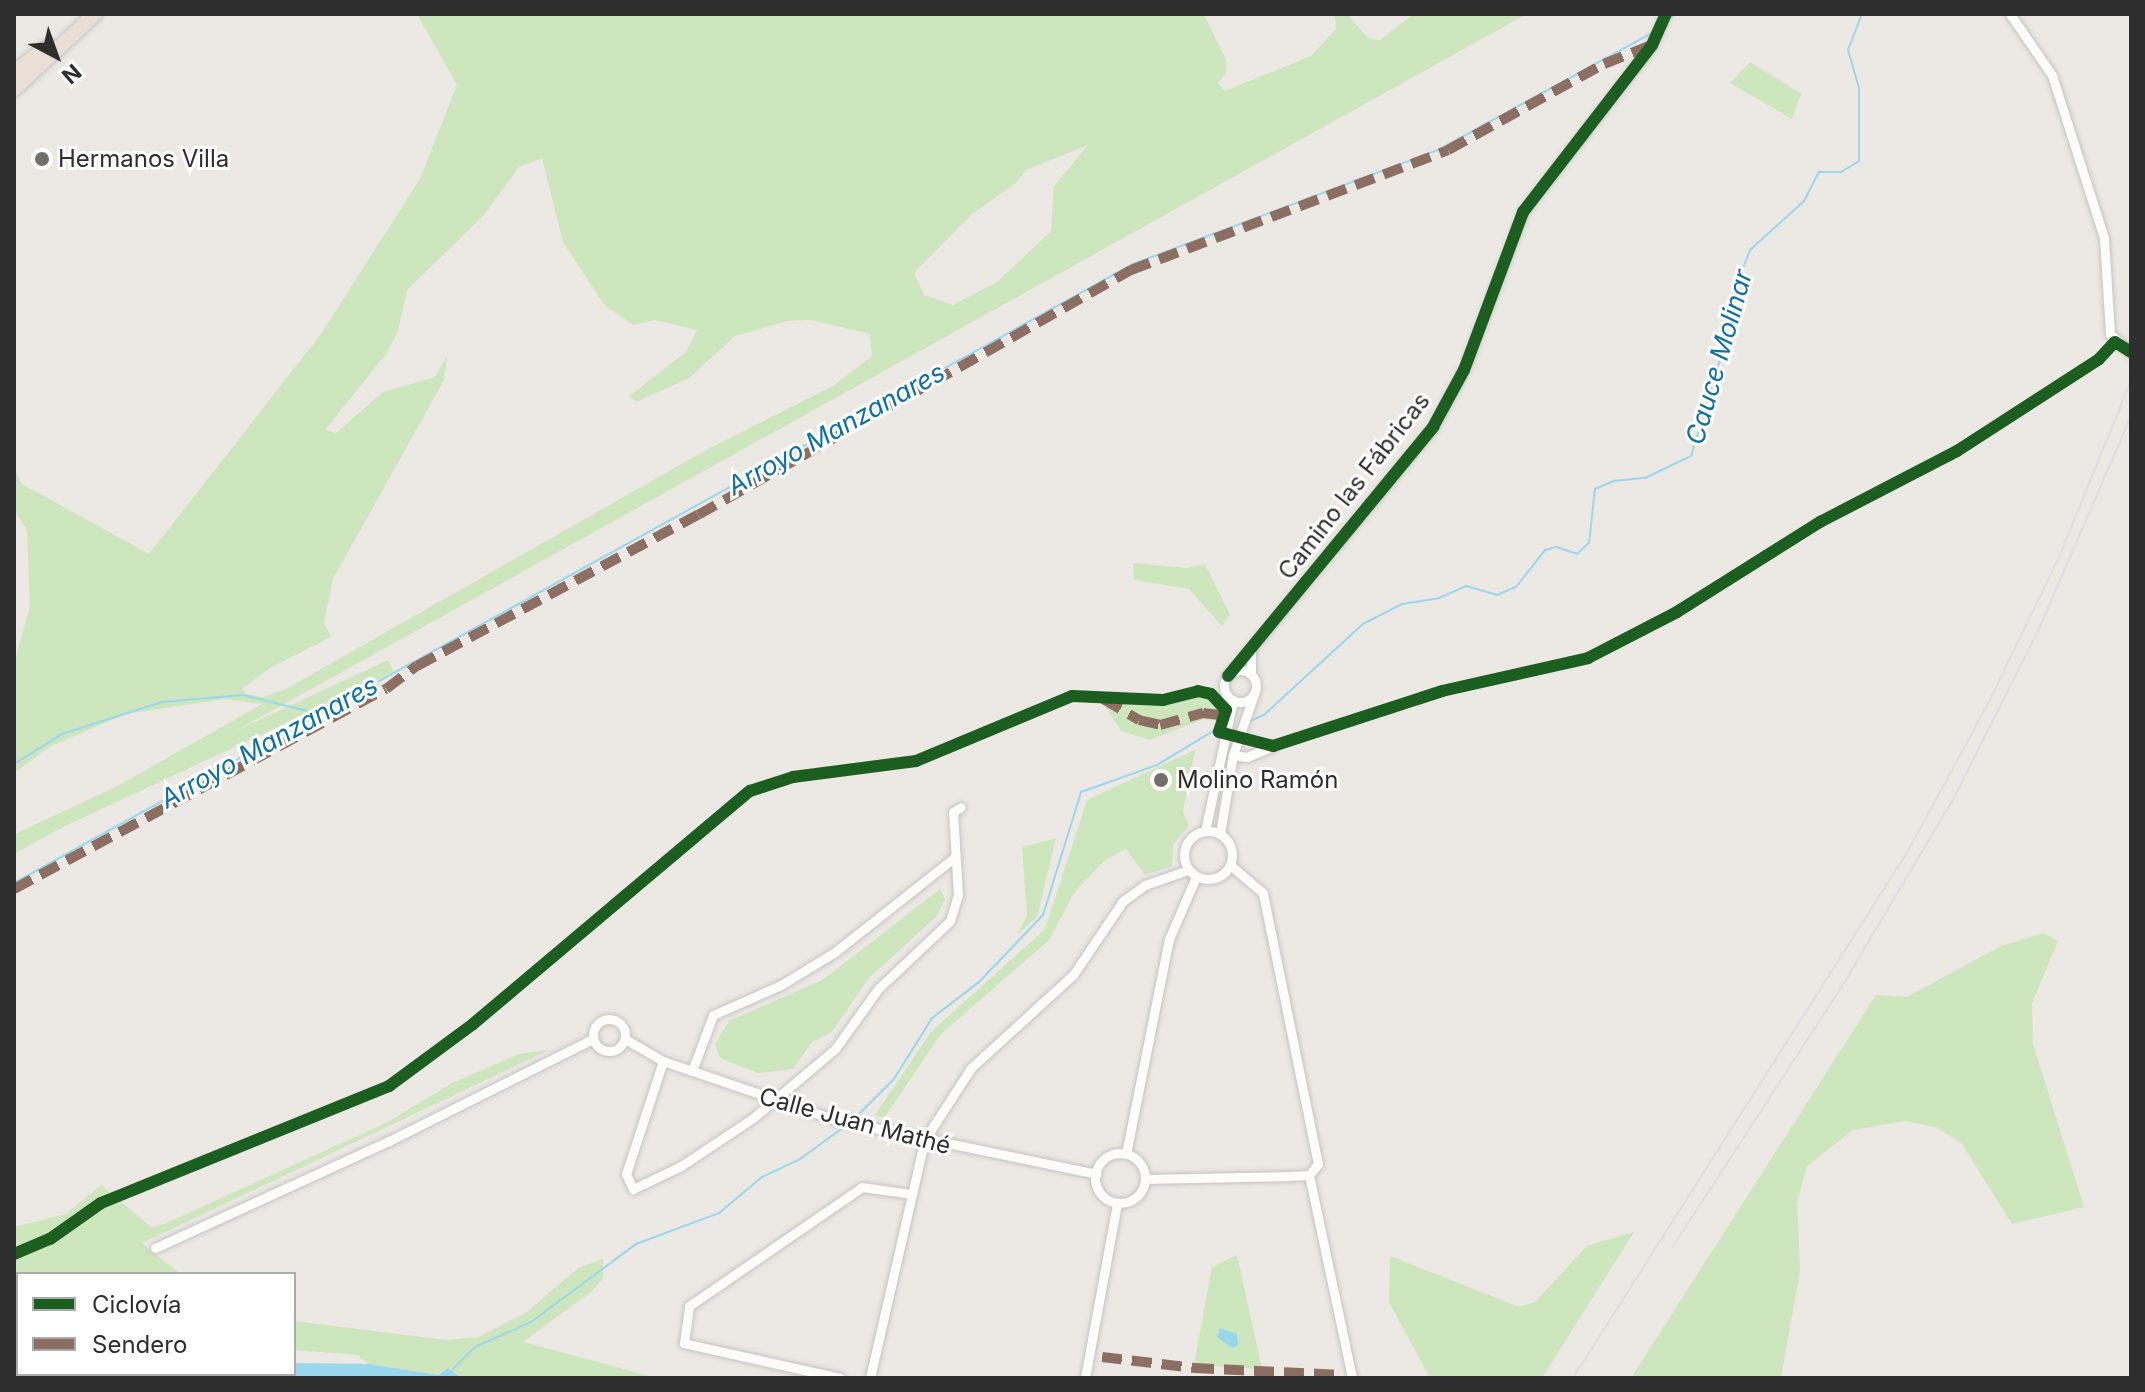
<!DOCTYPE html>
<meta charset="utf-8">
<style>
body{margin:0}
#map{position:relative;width:2145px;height:1392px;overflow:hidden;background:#ece8e4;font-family:Inter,sans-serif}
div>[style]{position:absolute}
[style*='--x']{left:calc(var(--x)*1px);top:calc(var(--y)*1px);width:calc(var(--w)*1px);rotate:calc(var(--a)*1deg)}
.green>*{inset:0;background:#cee6be;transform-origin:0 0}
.water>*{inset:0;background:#99d7ec}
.stream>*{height:2px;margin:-1px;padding:0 1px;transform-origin:1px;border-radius:1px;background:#99d7ec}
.roads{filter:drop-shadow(0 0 2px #c5c4c5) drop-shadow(0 0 2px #c5c4c5)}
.minor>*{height:9px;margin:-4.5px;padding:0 4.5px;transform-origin:4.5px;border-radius:4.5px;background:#fcfcfb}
.minor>.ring{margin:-4.5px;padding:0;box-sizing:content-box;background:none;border:9px solid #fcfcfb;border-radius:50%}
.highway>*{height:14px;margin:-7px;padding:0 7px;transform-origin:7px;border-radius:7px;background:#eadfd6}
.rail>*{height:2px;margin:-1px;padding:0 1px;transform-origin:1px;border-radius:1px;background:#dfdfe1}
.quiet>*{height:10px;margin-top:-5px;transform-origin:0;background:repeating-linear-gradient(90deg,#8d6e63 0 20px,transparent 0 30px)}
.cycleway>*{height:12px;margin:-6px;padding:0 6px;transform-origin:6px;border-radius:6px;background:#1b5e20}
.dots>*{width:22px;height:22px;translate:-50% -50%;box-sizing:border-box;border:4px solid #fff;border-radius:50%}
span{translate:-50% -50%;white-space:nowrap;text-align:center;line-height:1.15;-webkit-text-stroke:6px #fff;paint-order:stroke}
.poi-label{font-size:24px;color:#2e2e2e}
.left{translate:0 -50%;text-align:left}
.street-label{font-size:24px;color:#2e2e2e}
.water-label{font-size:26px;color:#0d70a2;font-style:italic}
.frame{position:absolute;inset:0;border:16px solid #2e2e2e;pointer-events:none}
.legend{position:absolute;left:16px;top:1272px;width:280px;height:104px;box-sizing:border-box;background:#fff;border:2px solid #ababab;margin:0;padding:10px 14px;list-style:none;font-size:24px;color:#2e2e2e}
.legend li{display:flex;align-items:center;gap:16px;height:40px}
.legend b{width:40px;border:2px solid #ababab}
.north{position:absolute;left:16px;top:16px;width:80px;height:80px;-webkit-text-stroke:6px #fff;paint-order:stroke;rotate:139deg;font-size:22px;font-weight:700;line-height:32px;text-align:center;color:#2e2e2e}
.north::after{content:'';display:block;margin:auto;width:28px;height:36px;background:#2e2e2e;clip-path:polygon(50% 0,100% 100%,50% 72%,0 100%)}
</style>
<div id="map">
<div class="green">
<i style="clip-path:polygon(evenodd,417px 14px,1204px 14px,1226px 60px,1226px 73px,1218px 83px,1225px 91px,1311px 56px,1336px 29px,1335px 14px,1347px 14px,1369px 39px,1380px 40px,1414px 14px,1527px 14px,14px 854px,14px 845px,262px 704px,225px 699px,126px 714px,49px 747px,14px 773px,14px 663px,30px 607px,27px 530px,14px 511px,14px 468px,22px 484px,149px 554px,321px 334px,420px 179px,457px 85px,417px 14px,1088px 145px,1054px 186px,1051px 231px,997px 282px,953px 305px,924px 295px,914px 273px,972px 214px,1016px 183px,1026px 170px,1088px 145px,417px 14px,542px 158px,563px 242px,605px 306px,633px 325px,655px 320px,697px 330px,686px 352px,629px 396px,636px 402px,689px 378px,735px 336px,787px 321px,811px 320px,870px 334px,872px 356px,833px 386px,708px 449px,286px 689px,263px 697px,246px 694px,242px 689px,270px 668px,331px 637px,324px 622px,333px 579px,444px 380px,447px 356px,435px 377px,383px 392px,336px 433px,325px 430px,386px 354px,398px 331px,407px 290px,484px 215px,519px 167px,542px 158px)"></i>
<i style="clip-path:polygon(1750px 62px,1801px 94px,1792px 119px,1730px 83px)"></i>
<i style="clip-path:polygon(1133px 563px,1188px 568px,1205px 564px,1230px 615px,1222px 626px,1189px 589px,1134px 580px)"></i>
<i style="left:388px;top:660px;width:14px;height:426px;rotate:65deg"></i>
<i style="clip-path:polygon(1207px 696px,1221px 703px,1221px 722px,1204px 719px,1150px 740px,1121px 731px,1106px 708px,1107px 700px,1154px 703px)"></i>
<i style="clip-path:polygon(1195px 750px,1183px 812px,1189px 825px,1173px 845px,1172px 866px,1145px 875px,1126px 849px,1104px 861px,1074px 893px,1049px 940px,941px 1034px,884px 1118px,875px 1115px,931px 1032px,1045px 929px,1087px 800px)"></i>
<i style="clip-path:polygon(1056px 838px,1037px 917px,1017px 935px,1027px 916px,1022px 847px)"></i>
<i style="clip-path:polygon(940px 889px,945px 899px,937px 916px,869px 978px,831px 1033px,812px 1042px,793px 1069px,758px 1073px,720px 1058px,715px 1044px,729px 1021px,824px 979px)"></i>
<i style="clip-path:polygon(2044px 933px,2058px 941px,2032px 1003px,2033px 1044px,2084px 1207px,2012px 1224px,1962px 1144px,1936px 1127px,1905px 1121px,1853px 1130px,1807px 1166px,1797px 1203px,1800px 1270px,1781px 1378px,1631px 1378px,1876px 995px,1907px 997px,2001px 946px)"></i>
<i style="clip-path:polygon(549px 1050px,142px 1243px,180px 1274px,18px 1274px,18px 1374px,44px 1374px,14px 1377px,14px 1227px,66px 1214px,101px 1185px,151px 1227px,164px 1224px,384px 1124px,454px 1082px,519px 1054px)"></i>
<i style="clip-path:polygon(1634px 1232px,1542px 1378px,1430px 1378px,1389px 1302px,1390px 1256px,1519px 1307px,1535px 1302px,1587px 1246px)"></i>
<i style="clip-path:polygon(1237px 1255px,1262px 1369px,1194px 1365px,1212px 1267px)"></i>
<i style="clip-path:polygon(603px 1259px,603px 1278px,591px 1292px,523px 1342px,657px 1378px,461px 1378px,449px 1368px,439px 1375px,368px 1364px,357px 1355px,294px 1350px,294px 1321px,446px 1340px,478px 1337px,527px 1312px,578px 1268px)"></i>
</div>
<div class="water">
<i style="clip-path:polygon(1220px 1328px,1237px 1334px,1238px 1345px,1232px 1348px,1217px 1337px)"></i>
<i style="clip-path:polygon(294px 1363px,368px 1364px,439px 1375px,448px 1368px,461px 1378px,57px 1378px,294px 1374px)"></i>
</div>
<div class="stream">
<i style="--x:1668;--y:20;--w:9;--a:-41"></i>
<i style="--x:1248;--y:722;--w:17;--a:-24"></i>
<i style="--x:1264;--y:715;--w:134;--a:-42.6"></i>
<i style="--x:1363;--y:624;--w:44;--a:-27.1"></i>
<i style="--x:1402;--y:604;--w:37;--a:-9"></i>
<i style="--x:1439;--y:598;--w:30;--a:-24"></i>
<i style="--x:1466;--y:586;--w:32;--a:16"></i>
<i style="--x:1497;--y:595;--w:21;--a:-23"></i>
<i style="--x:1516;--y:587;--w:47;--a:-51.9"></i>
<i style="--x:1545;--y:550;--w:11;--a:-15"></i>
<i style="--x:1556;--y:547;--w:22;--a:18"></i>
<i style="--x:1577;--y:554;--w:16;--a:-43"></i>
<i style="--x:1589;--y:543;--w:54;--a:-83.7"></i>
<i style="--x:1595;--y:489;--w:21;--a:-23"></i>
<i style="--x:1614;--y:481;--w:31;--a:-6"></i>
<i style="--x:1645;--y:478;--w:51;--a:-25.6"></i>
<i style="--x:1691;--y:456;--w:100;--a:-73.2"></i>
<i style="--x:1720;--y:360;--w:66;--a:-78.7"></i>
<i style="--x:1733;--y:295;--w:48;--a:-69.3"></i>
<i style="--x:1750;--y:250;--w:73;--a:-42.2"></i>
<i style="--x:1804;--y:201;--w:33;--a:-63"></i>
<i style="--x:1819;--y:172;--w:22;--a:0"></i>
<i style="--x:1841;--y:172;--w:21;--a:-31"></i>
<i style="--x:1859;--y:161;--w:73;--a:-90"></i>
<i style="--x:1859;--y:88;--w:40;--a:-106"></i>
<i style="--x:1848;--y:50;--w:39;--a:-69"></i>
<i style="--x:14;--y:764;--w:57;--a:-32"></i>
<i style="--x:62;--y:734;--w:105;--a:-17.7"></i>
<i style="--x:162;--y:702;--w:81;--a:-4.9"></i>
<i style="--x:243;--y:695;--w:79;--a:13.9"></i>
<i style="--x:14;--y:883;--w:1279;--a:-28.95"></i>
<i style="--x:1133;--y:264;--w:328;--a:-20.5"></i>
<i style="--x:1440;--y:149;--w:244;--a:-28.7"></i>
<i style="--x:852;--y:1121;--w:59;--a:-45"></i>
<i style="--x:894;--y:1079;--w:72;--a:-58.1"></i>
<i style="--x:932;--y:1018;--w:59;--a:-37.5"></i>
<i style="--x:979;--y:982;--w:93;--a:-46.3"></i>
<i style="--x:1043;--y:915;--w:129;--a:-72.8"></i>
<i style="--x:1081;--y:792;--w:81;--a:-19.6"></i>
<i style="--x:1157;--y:765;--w:79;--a:-31.1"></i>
<i style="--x:453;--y:1369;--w:31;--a:-45"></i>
<i style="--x:475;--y:1347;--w:61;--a:-24.1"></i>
<i style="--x:531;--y:1322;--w:131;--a:-36.6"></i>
<i style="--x:636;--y:1244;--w:89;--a:-20.5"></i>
<i style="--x:719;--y:1213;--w:56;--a:-39.9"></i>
<i style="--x:762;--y:1177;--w:42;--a:-25.3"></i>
<i style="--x:800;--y:1159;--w:58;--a:-35.9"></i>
</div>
<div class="roads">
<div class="minor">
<i style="--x:2010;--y:14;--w:74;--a:55.5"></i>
<i style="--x:2052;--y:75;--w:171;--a:72.3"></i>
<i style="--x:2104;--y:238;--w:96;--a:86.4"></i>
<i style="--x:2110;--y:334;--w:28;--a:41"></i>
<i style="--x:1251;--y:647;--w:27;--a:90"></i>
<i class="ring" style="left:1224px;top:670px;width:23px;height:23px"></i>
<i style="--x:1228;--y:676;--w:323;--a:-50.5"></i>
<i style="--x:1433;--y:427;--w:65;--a:-61.5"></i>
<i style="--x:1464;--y:370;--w:169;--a:-69.5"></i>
<i style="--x:1523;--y:212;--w:211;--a:-52.3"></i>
<i style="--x:1652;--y:45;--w:34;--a:-66"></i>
<i style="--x:1233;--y:755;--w:14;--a:8"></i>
<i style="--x:1247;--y:757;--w:28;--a:-23"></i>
<i class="ring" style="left:1184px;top:831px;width:39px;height:39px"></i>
<i style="--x:1205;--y:831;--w:134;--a:-77.9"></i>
<i style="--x:1220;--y:834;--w:80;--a:-80.7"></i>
<i style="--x:1233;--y:755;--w:65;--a:-71"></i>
<i class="ring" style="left:593px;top:1019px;width:23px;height:23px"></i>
<i style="--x:625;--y:1039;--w:44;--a:30.1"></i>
<i style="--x:663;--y:1061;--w:183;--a:18.8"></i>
<i style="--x:836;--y:1120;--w:266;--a:11.7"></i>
<i style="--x:663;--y:1061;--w:119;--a:108.1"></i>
<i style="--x:626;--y:1174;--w:17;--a:65"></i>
<i style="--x:633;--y:1189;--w:53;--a:-25.6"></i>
<i style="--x:681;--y:1166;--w:87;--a:-33.7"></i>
<i style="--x:753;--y:1118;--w:107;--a:-40.1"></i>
<i style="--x:835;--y:1049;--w:74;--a:-54.4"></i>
<i style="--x:878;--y:989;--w:99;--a:-43.4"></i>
<i style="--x:950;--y:921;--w:27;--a:-73"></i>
<i style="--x:958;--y:895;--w:83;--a:-93.4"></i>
<i style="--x:953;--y:812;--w:9;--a:-32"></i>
<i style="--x:692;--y:1071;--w:60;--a:-69.4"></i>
<i style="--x:713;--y:1015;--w:74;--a:-23.8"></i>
<i style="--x:781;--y:985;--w:63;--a:-31.4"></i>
<i style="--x:835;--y:952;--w:153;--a:-38.4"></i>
<i class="ring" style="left:1095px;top:1153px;width:41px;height:41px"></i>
<i style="--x:1126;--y:1154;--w:219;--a:-78.7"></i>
<i style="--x:1169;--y:939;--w:68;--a:-66.5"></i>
<i style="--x:1309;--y:1175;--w:208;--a:78"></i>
<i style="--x:1145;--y:1179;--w:146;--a:-1.2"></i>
<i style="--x:1291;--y:1176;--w:18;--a:-3"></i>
<i style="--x:1309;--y:1175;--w:14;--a:-51"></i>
<i style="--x:1318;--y:1164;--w:277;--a:-101.5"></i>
<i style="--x:1263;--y:893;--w:43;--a:-139.7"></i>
<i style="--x:155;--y:1248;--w:257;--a:-24.6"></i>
<i style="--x:389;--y:1141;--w:228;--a:-26.6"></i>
<i style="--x:840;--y:1378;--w:160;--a:-167.4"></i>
<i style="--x:684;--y:1343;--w:37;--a:-82"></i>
<i style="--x:689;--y:1306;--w:210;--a:-34.5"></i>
<i style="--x:862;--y:1187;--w:49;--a:8.1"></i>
<i style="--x:870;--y:1378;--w:242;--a:-77.1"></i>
<i style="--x:924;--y:1142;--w:20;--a:-60"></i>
<i style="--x:934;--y:1125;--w:68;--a:-57"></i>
<i style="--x:971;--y:1068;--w:138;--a:-42.4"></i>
<i style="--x:1073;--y:975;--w:89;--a:-56"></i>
<i style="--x:1123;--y:901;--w:27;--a:-36"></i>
<i style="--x:1145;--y:885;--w:46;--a:-19.2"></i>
<i style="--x:1085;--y:1378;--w:178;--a:-79.6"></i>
</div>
<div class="highway">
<i style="--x:14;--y:72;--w:40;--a:-37"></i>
<i style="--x:14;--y:89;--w:110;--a:-42.8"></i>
</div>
</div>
<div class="rail">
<i style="--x:1672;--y:1248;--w:310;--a:-57"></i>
<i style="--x:1841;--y:988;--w:215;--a:-59.3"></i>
<i style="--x:1951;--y:803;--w:193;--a:-63.2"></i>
<i style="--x:2038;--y:631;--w:234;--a:-66.6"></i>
<i style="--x:1573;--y:1378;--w:624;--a:-57.56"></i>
<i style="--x:1908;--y:851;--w:170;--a:-61.5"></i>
<i style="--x:1989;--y:702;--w:159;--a:-64.2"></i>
<i style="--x:2058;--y:559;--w:192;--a:-67.7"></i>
</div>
<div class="quiet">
<i style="--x:1103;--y:699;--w:42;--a:30.3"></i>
<i style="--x:1139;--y:720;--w:22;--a:13"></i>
<i style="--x:1160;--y:725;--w:45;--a:-15.6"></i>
<i style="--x:1203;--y:713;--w:23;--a:7"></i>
<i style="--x:14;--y:889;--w:422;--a:-28.3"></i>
<i style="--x:386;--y:689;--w:39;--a:-37"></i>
<i style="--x:417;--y:666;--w:319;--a:-28.3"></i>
<i style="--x:698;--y:515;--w:498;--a:-29.5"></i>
<i style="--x:1131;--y:270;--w:339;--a:-20.7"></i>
<i style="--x:1448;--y:150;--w:178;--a:-28.9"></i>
<i style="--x:1604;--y:64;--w:48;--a:-21.8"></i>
<i style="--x:1102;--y:1357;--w:93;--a:6.8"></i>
<i style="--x:1194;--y:1368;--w:149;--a:2.7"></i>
</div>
<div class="cycleway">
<i style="--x:1228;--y:676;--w:323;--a:-50.5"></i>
<i style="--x:1433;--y:427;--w:65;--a:-61.5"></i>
<i style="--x:1464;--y:370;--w:169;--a:-69.5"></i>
<i style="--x:1523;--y:212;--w:211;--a:-52.3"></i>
<i style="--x:1652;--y:45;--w:34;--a:-66"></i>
<i style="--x:14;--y:1254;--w:39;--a:-23"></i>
<i style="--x:50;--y:1239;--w:62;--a:-35.2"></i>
<i style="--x:101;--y:1203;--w:311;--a:-22.1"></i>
<i style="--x:389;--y:1086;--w:104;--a:-36.4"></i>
<i style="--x:473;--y:1024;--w:362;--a:-40.1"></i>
<i style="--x:750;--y:791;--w:45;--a:-18"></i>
<i style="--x:793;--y:777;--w:124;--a:-7.4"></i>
<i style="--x:916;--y:761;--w:169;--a:-22.6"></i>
<i style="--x:1072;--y:696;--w:91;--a:2.5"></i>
<i style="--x:1163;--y:700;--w:36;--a:-14"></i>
<i style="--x:1198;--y:691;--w:13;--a:13"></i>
<i style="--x:1211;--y:694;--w:22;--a:47"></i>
<i style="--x:1226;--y:710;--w:23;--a:108"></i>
<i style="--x:1219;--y:732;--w:56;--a:14.5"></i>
<i style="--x:1273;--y:746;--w:178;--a:-18"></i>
<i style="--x:1442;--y:691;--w:150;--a:-12.7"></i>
<i style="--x:1588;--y:658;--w:100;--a:-27.3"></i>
<i style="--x:1677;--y:612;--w:169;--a:-32.2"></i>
<i style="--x:1820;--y:522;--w:154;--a:-27.4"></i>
<i style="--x:1957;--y:451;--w:169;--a:-32.9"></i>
<i style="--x:2099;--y:359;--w:23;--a:-47"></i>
<i style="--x:2115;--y:342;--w:19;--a:32"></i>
</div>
<div class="dots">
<i style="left:42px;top:159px;background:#706f6e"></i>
<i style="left:1161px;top:780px;background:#706f6e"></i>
</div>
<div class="poi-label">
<span class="left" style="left:58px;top:159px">Hermanos Villa</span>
<span class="left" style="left:1177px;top:780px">Molino Ramón</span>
</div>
<div class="street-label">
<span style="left:1354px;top:486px;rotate:-52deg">Camino las Fábricas</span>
<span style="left:855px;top:1121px;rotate:15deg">Calle Juan Mathé</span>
</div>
<div class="water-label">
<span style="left:1719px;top:357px;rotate:-74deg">Cauce Molinar</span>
<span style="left:836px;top:429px;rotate:-29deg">Arroyo Manzanares</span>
<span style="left:269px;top:742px;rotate:-29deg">Arroyo Manzanares</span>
</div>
<div class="frame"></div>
<ul class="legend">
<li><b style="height:10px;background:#1b5e20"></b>Ciclovía</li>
<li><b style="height:10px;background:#8d6e63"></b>Sendero</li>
</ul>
<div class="north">N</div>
</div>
